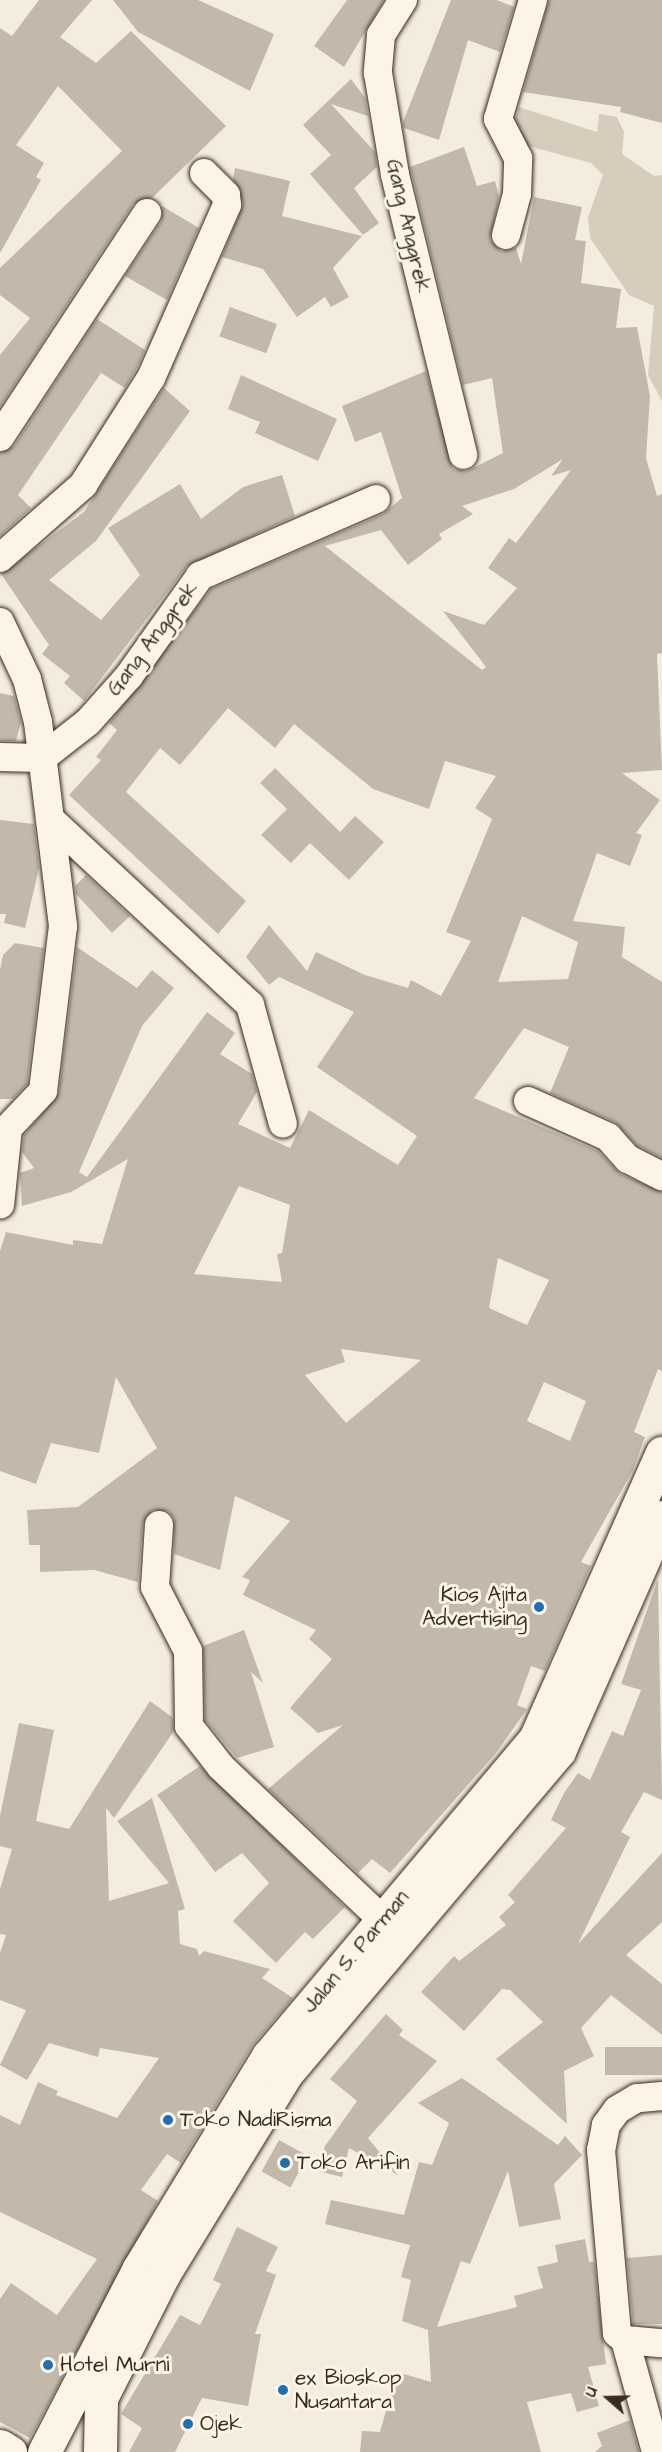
<!DOCTYPE html>
<style>
body{margin:0}
#map{position:relative;width:662px;height:2452px;overflow:hidden;background:#f4eddd;font-family:"Architects Daughter",sans-serif}
div>[style]{position:absolute}
[style*='--x']{left:calc(var(--x)*1px);top:calc(var(--y)*1px);width:calc(var(--w)*1px);rotate:calc(var(--a)*1deg)}
.green>*{inset:0;background:#d6cdbd}
.building>*{inset:0;background:#c3b9aa;transform-origin:0 0}
.roads{filter:drop-shadow(0 0 2px #3b2a1e) drop-shadow(0 0 2px #3b2a1e)}
.minor>*{height:28px;margin:-14px;padding:0 14px;transform-origin:14px;border-radius:14px;background:#fcf5e5}
.major>*{height:33px;margin:-16.5px;padding:0 16.5px;transform-origin:16.5px;border-radius:16.5px;background:#fcf5e5}
.dots>*{width:16px;height:16px;translate:-50% -50%;box-sizing:border-box;border:3px solid #fcf5e5;border-radius:50%}
span{translate:-50% -50%;white-space:nowrap;text-align:center;line-height:1.15;-webkit-text-stroke:6px #fcf5e5;paint-order:stroke}
.street-label{font-size:21px;color:#3b2a1e}
.poi-label{font-size:21px;color:#3b2a1e}
.right{translate:-100% -50%;text-align:right}
.left{translate:0 -50%;text-align:left}
.north{position:absolute;left:578px;top:2368px;width:60px;height:60px;-webkit-text-stroke:4px #fcf5e5;paint-order:stroke;rotate:290deg;font-size:16px;font-weight:700;line-height:24px;text-align:center;color:#3b2a1e}
.north::after{content:'';display:block;margin:auto;width:21px;height:27px;background:#3b2a1e;clip-path:polygon(50% 0,100% 100%,50% 72%,0 100%)}
</style>
<div id="map">
<div class="green">
<i style="clip-path:polygon(519px 107px,597px 132px,599px 114px,617px 117px,624px 132px,622px 154px,654px 176px,662px 175px,662px 401px,648px 375px,654px 306px,629px 295px,590px 238px,588px 217px,603px 175px,591px 163px,510px 141px)"></i>
</div>
<div class="building">
<i style="clip-path:polygon(39px 0,92px 0,60px 37px,96px 63px,131px 31px,226px 126px,152px 198px,133px 204px,0 407px,0 355px,30px 318px,0 295px,0 268px,122px 151px,58px 86px,16px 145px,44px 163px,36px 177px,41px 180px,0 253px,0 28px,12px 36px)"></i>
<i style="clip-path:polygon(113px 0,198px 0,274px 34px,250px 91px,138px 32px)"></i>
<i style="clip-path:polygon(347px 0,384px 0,344px 67px,314px 46px)"></i>
<i style="clip-path:polygon(451px 0,497px 0,514px 7px,500px 52px,468px 40px,439px 140px,404px 128px,403px 122px)"></i>
<i style="clip-path:polygon(549px 0,662px 0,662px 123px,620px 112px,621px 107px,523px 92px)"></i>
<i style="clip-path:polygon(351px 79px,365px 98px,368px 116px,331px 104px,375px 152px,377px 167px,354px 188px,379px 223px,363px 235px,310px 174px,331px 155px,303px 125px)"></i>
<i style="clip-path:polygon(evenodd,464px 147px,477px 186px,495px 181px,499px 196px,490px 240px,501px 251px,516px 248px,521px 264px,534px 197px,582px 207px,575px 240px,586px 241px,581px 283px,621px 289px,616px 328px,637px 327px,650px 396px,646px 458px,657px 496px,662px 494px,662px 653px,657px 654px,662px 770px,622px 773px,660px 800px,636px 833px,642px 835px,630px 866px,597px 853px,573px 921px,625px 927px,622px 957px,662px 982px,662px 1158px,638px 1146px,615px 1122px,550px 1093px,569px 1047px,524px 1028px,474px 1098px,598px 1151px,620px 1174px,662px 1192px,662px 1371px,658px 1369px,634px 1432px,645px 1437px,633px 1470px,581px 1562px,591px 1566px,545px 1671px,531px 1666px,517px 1705px,527px 1709px,496px 1753px,390px 1873px,372px 1859px,358px 1873px,268px 1789px,343px 1725px,318px 1733px,290px 1708px,332px 1659px,309px 1639px,316px 1630px,243px 1595px,250px 1580px,242px 1577px,290px 1521px,235px 1496px,220px 1570px,174px 1554px,174px 1518px,168px 1511px,152px 1510px,143px 1524px,138px 1582px,94px 1570px,40px 1572px,40px 1545px,29px 1545px,27px 1510px,78px 1507px,157px 1448px,116px 1377px,99px 1453px,51px 1443px,36px 1484px,0 1471px,0 1251px,6px 1232px,73px 1245px,73px 1240px,102px 1244px,128px 1159px,71px 1192px,22px 1206px,20px 1173px,34px 1168px,22px 1152px,24px 1135px,59px 1093px,77px 947px,137px 988px,152px 970px,174px 988px,142px 1026px,79px 1172px,87px 1177px,207px 1012px,235px 1033px,220px 1054px,252px 1074px,257px 1092px,238px 1124px,290px 1148px,309px 1110px,398px 1165px,417px 1136px,317px 1067px,354px 1012px,279px 977px,269px 985px,246px 957px,269px 925px,307px 971px,316px 952px,365px 975px,408px 988px,411px 980px,441px 996px,471px 941px,446px 932px,492px 819px,475px 808px,496px 776px,445px 761px,429px 809px,373px 789px,294px 724px,275px 748px,228px 708px,180px 765px,160px 748px,126px 792px,246px 901px,218px 934px,69px 795px,101px 760px,96px 757px,117px 730px,109px 723px,211px 589px,383px 514px,402px 498px,381px 432px,355px 442px,342px 406px,426px 371px,453px 469px,467px 471px,503px 453px,492px 378px,463px 385px,410px 167px,464px 147px,563px 459px,551px 476px,571px 470px,516px 543px,509px 538px,488px 568px,517px 588px,484px 625px,443px 611px,486px 667px,482px 670px,325px 546px,381px 530px,408px 565px,442px 539px,439px 534px,473px 514px,462px 506px,514px 489px,563px 459px,464px 147px,522px 916px,578px 942px,568px 979px,498px 982px,522px 916px,464px 147px,239px 1186px,290px 1205px,282px 1253px,277px 1254px,282px 1282px,194px 1274px,239px 1186px,464px 147px,498px 1258px,549px 1280px,527px 1325px,489px 1308px,498px 1258px,464px 147px,341px 1349px,421px 1360px,346px 1423px,305px 1375px,345px 1362px,341px 1349px,464px 147px,544px 1382px,586px 1401px,570px 1441px,527px 1421px,544px 1382px)"></i>
<i style="clip-path:polygon(235px 168px,290px 181px,282px 216px,362px 236px,333px 268px,349px 297px,331px 307px,325px 297px,297px 317px,263px 269px,222px 257px,243px 204px,233px 179px)"></i>
<i style="clip-path:polygon(162px 206px,199px 228px,167px 300px,125px 276px,161px 222px)"></i>
<i style="left:230px;top:307px;width:50px;height:31px;rotate:20deg"></i>
<i style="clip-path:polygon(97px 319px,145px 350px,136px 370px,125px 388px,101px 373px,18px 495px,31px 508px,0 536px,0 453px,14px 446px)"></i>
<i style="clip-path:polygon(241px 375px,337px 419px,318px 461px,255px 433px,260px 422px,228px 409px)"></i>
<i style="clip-path:polygon(164px 388px,190px 411px,96px 541px,49px 580px,101px 620px,140px 575px,108px 528px,180px 484px,201px 519px,243px 487px,282px 475px,295px 516px,187px 566px,84px 701px,64px 683px,70px 676px,42px 654px,49px 645px,1px 574px,84px 512px)"></i>
<i style="clip-path:polygon(0 693px,14px 696px,21px 722px,16px 741px,0 741px)"></i>
<i style="clip-path:polygon(275px 768px,340px 832px,355px 816px,384px 842px,349px 880px,310px 843px,291px 863px,261px 835px,287px 809px,260px 783px)"></i>
<i style="clip-path:polygon(0 820px,34px 824px,39px 868px,25px 928px,4px 923px,6px 914px,0 914px)"></i>
<i style="clip-path:polygon(86px 875px,130px 916px,112px 933px,76px 894px,75px 886px)"></i>
<i style="clip-path:polygon(15px 943px,44px 948px,27px 1084px,13px 1099px,0 1099px,0 970px,3px 955px)"></i>
<i style="clip-path:polygon(658px 1579px,662px 1800px,644px 1792px,621px 1832px,630px 1837px,578px 1944px,662px 1853px,662px 1922px,626px 1955px,662px 1984px,662px 2035px,611px 1995px,581px 2028px,594px 2056px,564px 2071px,567px 2124px,496px 2059px,543px 2022px,510px 1990px,502px 1989px,464px 2031px,421px 1992px,454px 1956px,459px 1961px,506px 1925px,499px 1917px,515px 1902px,508px 1895px,566px 1828px,551px 1820px,564px 1793px,578px 1773px,590px 1780px,612px 1731px,623px 1736px,641px 1690px,621px 1684px)"></i>
<i style="clip-path:polygon(244px 1630px,263px 1683px,251px 1672px,274px 1747px,237px 1758px,205px 1720px,203px 1646px)"></i>
<i style="clip-path:polygon(150px 1701px,172px 1717px,174px 1731px,114px 1818px,106px 1808px,109px 1901px,169px 1883px,117px 1821px,152px 1798px,185px 1909px,178px 1911px,180px 1944px,197px 1949px,199px 1956px,204px 1951px,270px 1969px,262px 1978px,293px 1998px,252px 2046px,181px 2163px,167px 2154px,141px 2190px,158px 2201px,30px 2438px,0 2422px,0 2299px,11px 2283px,57px 2315px,97px 2259px,0 2212px,0 2115px,20px 2125px,38px 2082px,58px 2091px,56px 2095px,117px 2118px,159px 2058px,100px 2048px,98px 2057px,49px 2043px,27px 2080px,0 2065px,26px 2010px,0 2000px,0 1953px,6px 1935px,0 1934px,0 1889px,12px 1849px,0 1846px,0 1816px,19px 1723px,54px 1730px,36px 1821px,69px 1829px)"></i>
<i style="clip-path:polygon(200px 1766px,345px 1907px,313px 1939px,305px 1932px,276px 1963px,233px 1921px,269px 1883px,242px 1853px,215px 1872px,157px 1795px)"></i>
<i style="clip-path:polygon(386px 2014px,403px 2030px,399px 2035px,437px 2061px,368px 2138px,398px 2175px,349px 2148px,342px 2177px,318px 2171px,325px 2146px,357px 2101px,330px 2079px)"></i>
<i style="left:662px;top:2047px;width:28px;height:57px;rotate:90deg"></i>
<i style="clip-path:polygon(462px 2078px,558px 2145px,565px 2136px,582px 2155px,554px 2184px,561px 2219px,519px 2227px,508px 2171px,470px 2264px,461px 2261px,437px 2327px,517px 2307px,514px 2296px,543px 2288px,537px 2267px,558px 2262px,555px 2245px,585px 2239px,589px 2262px,594px 2262px,606px 2364px,588px 2367px,599px 2406px,577px 2412px,571px 2393px,527px 2402px,541px 2452px,360px 2452px,362px 2431px,380px 2432px,397px 2372px,431px 2382px,428px 2330px,402px 2321px,411px 2280px,401px 2277px,410px 2245px,325px 2224px,331px 2200px,404px 2215px,419px 2162px,432px 2165px,449px 2123px,418px 2103px)"></i>
<i style="left:279px;top:2140px;width:33px;height:36px;rotate:29deg"></i>
<i style="clip-path:polygon(237px 2227px,278px 2247px,266px 2271px,276px 2275px,255px 2334px,261px 2334px,248px 2406px,202px 2398px,175px 2452px,129px 2452px,142px 2428px,121px 2414px,180px 2315px,200px 2325px,221px 2284px,213px 2280px)"></i>
<i style="clip-path:polygon(662px 2255px,662px 2324px,633px 2324px,627px 2258px)"></i>
<i style="clip-path:polygon(630px 2420px,639px 2452px,595px 2452px,602px 2446px,597px 2433px)"></i>
</div>
<div class="roads">
<div class="minor">
<i style="--x:403;--y:0;--w:41;--a:122.2"></i>
<i style="--x:381;--y:35;--w:38;--a:95"></i>
<i style="--x:378;--y:73;--w:103;--a:80.5"></i>
<i style="--x:395;--y:175;--w:288;--a:76.3"></i>
<i style="--x:506;--y:235;--w:42;--a:-75"></i>
<i style="--x:517;--y:194;--w:36;--a:-88"></i>
<i style="--x:518;--y:158;--w:44;--a:-117.1"></i>
<i style="--x:498;--y:119;--w:124;--a:-73.6"></i>
<i style="--x:0;--y:437;--w:268;--a:-56.7"></i>
<i style="--x:0;--y:558;--w:111;--a:-41.3"></i>
<i style="--x:83;--y:485;--w:127;--a:-57.6"></i>
<i style="--x:151;--y:378;--w:189;--a:-66.3"></i>
<i style="--x:227;--y:205;--w:10;--a:-96"></i>
<i style="--x:226;--y:195;--w:31;--a:-135"></i>
<i style="--x:0;--y:622;--w:63;--a:64.7"></i>
<i style="--x:27;--y:679;--w:44;--a:75.7"></i>
<i style="--x:38;--y:722;--w:206;--a:83"></i>
<i style="--x:63;--y:926;--w:166;--a:96.9"></i>
<i style="--x:43;--y:1091;--w:51;--a:133.4"></i>
<i style="--x:8;--y:1128;--w:77;--a:95.9"></i>
<i style="--x:0;--y:757;--w:42;--a:1.4"></i>
<i style="--x:42;--y:758;--w:58;--a:-38"></i>
<i style="--x:88;--y:722;--w:62;--a:-48.3"></i>
<i style="--x:129;--y:676;--w:123;--a:-54.6"></i>
<i style="--x:200;--y:576;--w:192;--a:-23.6"></i>
<i style="--x:50;--y:819;--w:273;--a:42.9"></i>
<i style="--x:250;--y:1005;--w:123;--a:74.5"></i>
<i style="--x:528;--y:1101;--w:88;--a:24.2"></i>
<i style="--x:608;--y:1137;--w:30;--a:48"></i>
<i style="--x:628;--y:1159;--w:38;--a:27"></i>
<i style="--x:159;--y:1525;--w:62;--a:93.7"></i>
<i style="--x:155;--y:1587;--w:72;--a:62.7"></i>
<i style="--x:188;--y:1651;--w:75;--a:89.2"></i>
<i style="--x:189;--y:1726;--w:52;--a:52"></i>
<i style="--x:221;--y:1767;--w:223;--a:43.4"></i>
<i style="--x:662;--y:2096;--w:25;--a:175"></i>
<i style="--x:637;--y:2098;--w:23;--a:149"></i>
<i style="--x:617;--y:2110;--w:19;--a:126"></i>
<i style="--x:606;--y:2125;--w:25;--a:101"></i>
<i style="--x:601;--y:2150;--w:184;--a:85"></i>
<i style="--x:617;--y:2333;--w:11;--a:41"></i>
<i style="--x:625;--y:2340;--w:37;--a:5"></i>
<i style="--x:625;--y:2340;--w:116;--a:74.5"></i>
</div>
<div class="major">
<i style="--x:0;--y:2446;--w:12;--a:31"></i>
<i style="--x:44;--y:2452;--w:207;--a:-62.7"></i>
<i style="--x:139;--y:2268;--w:248;--a:-58.7"></i>
<i style="--x:268;--y:2056;--w:414;--a:-49.9"></i>
<i style="--x:535;--y:1739;--w:313;--a:-66.1"></i>
<i style="--x:100;--y:2452;--w:54;--a:-88.9"></i>
<i style="--x:101;--y:2398;--w:138;--a:-63.2"></i>
<i style="--x:163;--y:2275;--w:236;--a:-58.5"></i>
<i style="--x:286;--y:2074;--w:423;--a:-49.8"></i>
<i style="--x:559;--y:1751;--w:256;--a:-66.2"></i>
</div>
</div>
<div class="dots">
<i style="left:539px;top:1607px;background:#1f6fb2"></i>
<i style="left:168px;top:2120px;background:#1f6fb2"></i>
<i style="left:285px;top:2163px;background:#1f6fb2"></i>
<i style="left:48px;top:2365px;background:#1f6fb2"></i>
<i style="left:283px;top:2390px;background:#1f6fb2"></i>
<i style="left:188px;top:2424px;background:#1f6fb2"></i>
</div>
<div class="street-label">
<span style="left:408px;top:226px;rotate:77deg">Gang Anggrek</span>
<span style="left:153px;top:639px;rotate:-53deg">Gang Anggrek</span>
<span style="left:356px;top:1952px;rotate:-50deg">Jalan S. Parman</span>
</div>
<div class="poi-label">
<span class="right" style="left:527px;top:1607px">Kios Ajita<br>Advertising</span>
<span class="left" style="left:180px;top:2120px">Toko NadiRisma</span>
<span class="left" style="left:297px;top:2163px">Toko Arifin</span>
<span class="left" style="left:60px;top:2365px">Hotel Murni</span>
<span class="left" style="left:295px;top:2390px">ex Bioskop<br>Nusantara</span>
<span class="left" style="left:200px;top:2424px">Ojek</span>
</div>
<div class="north">U</div>
</div>
